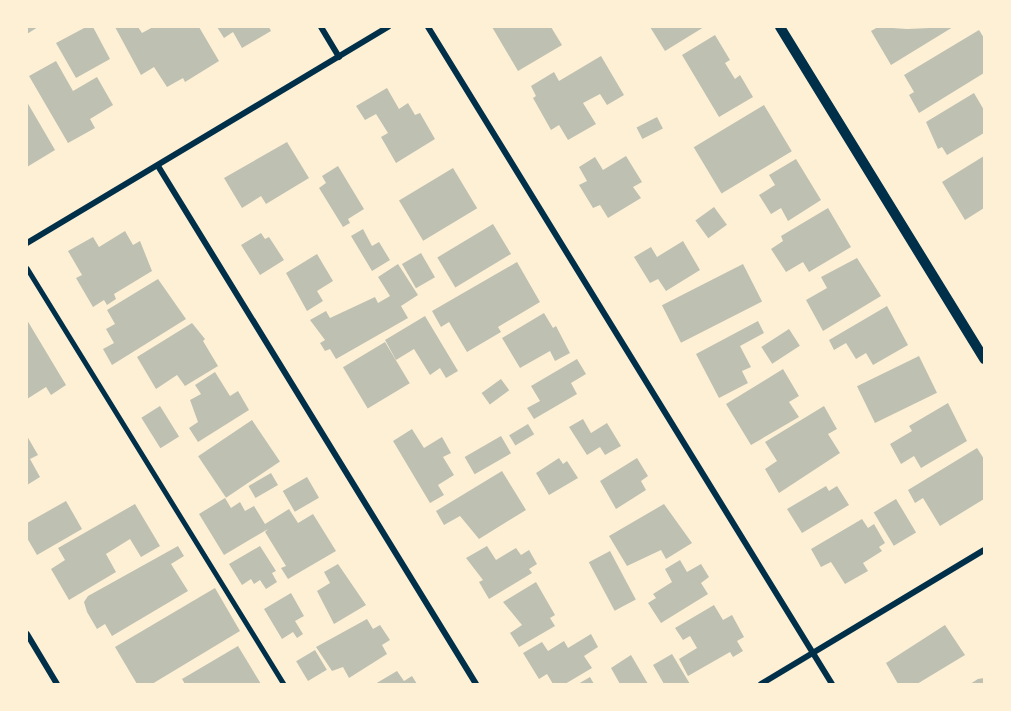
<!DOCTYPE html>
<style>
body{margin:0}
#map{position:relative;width:1011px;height:711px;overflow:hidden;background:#fdf0d5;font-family:Spectral,serif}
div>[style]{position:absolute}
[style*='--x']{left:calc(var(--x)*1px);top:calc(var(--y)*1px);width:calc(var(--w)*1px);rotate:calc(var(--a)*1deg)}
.building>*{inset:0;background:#bec0b2;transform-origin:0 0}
.service>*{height:4.5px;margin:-2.25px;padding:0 2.25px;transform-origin:2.25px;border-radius:2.25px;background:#003049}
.minor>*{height:6px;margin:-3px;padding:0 3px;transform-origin:3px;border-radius:3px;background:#003049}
.tertiary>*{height:10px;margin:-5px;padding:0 5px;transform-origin:5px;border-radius:5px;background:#003049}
span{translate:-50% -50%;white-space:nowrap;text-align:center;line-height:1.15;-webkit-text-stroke:5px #fdf0d5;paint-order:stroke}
.frame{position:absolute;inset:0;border:28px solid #fdf0d5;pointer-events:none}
</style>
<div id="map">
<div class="building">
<i style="clip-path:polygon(27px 27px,38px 27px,27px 34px)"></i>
<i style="clip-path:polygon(86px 27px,93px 27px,110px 59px,76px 78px,56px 43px)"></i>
<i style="clip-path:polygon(115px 27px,138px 27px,142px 33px,153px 27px,199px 27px,219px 61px,185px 82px,183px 78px,167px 87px,154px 67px,141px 75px)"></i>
<i style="clip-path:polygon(217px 27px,269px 27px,271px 31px,242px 48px,233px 32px,224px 38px)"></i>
<i style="clip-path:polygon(492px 27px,551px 27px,562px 45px,518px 71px)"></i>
<i style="clip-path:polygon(650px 27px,704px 27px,665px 51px)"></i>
<i style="clip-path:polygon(878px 27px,907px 29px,953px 27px,891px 65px,871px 31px)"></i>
<i style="clip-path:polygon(979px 30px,984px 38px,984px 73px,919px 113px,909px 95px,914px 92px,904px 75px)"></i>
<i style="clip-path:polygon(715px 35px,730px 60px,725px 63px,735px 79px,740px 75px,753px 97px,719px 117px,682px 55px)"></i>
<i style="clip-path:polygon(601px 56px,624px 95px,607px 105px,600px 94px,583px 103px,596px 124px,568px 140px,559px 125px,551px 130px,533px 98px,536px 96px,531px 86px,554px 72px,559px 81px)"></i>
<i style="clip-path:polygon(56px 61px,73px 91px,97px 77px,113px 105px,90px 119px,95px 128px,68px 143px,29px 76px)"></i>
<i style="clip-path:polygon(387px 88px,399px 109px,408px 103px,415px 115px,420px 113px,435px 139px,396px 163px,381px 137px,388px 133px,376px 114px,365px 120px,356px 106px)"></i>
<i style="clip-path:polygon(974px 93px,984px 110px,984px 133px,947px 155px,942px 147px,938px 149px,926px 122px)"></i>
<i style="clip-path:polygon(27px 102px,55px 150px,27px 167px)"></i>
<i style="left:764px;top:105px;width:54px;height:82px;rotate:59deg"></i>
<i style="left:657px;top:117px;width:13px;height:23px;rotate:63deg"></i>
<i style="clip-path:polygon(287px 142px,309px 178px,266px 204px,261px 196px,242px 208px,224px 178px)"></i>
<i style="clip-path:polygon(626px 156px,642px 182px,633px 187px,641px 198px,608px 218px,600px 205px,593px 208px,579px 185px,587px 181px,579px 167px,595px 157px,603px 170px)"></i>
<i style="clip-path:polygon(984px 156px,984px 208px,965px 220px,942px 182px)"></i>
<i style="clip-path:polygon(796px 159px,821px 200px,788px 221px,781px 208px,771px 214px,759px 195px,775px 185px,769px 175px)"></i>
<i style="clip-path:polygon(338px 166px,364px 209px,348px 219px,350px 223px,343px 227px,319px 188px,326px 183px,322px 176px)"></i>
<i style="left:453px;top:168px;width:47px;height:63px;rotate:59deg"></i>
<i style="left:714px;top:207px;width:22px;height:23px;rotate:54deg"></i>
<i style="clip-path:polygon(828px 208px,851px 247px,809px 272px,803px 262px,786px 272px,771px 249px,783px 241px,781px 236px)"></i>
<i style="left:493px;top:224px;width:35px;height:65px;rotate:59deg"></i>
<i style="clip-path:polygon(363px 229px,372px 246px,379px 242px,390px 260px,372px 271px,351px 236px)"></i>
<i style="clip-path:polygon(125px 231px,133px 245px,140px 241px,152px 271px,114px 294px,116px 299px,107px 305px,104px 300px,93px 307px,76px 278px,82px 275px,68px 251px,93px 237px,99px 247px)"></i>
<i style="clip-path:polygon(261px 233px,265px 239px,269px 237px,284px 260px,260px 275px,241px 245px)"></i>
<i style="clip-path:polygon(683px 241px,700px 270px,666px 291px,658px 279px,650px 283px,634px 257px,651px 247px,657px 257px)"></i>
<i style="left:421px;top:253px;width:28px;height:22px;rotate:60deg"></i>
<i style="clip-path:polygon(317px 254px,333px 281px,317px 291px,323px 301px,307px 311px,286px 273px)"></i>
<i style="clip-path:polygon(857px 258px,881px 296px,823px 331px,806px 300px,827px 288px,821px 277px)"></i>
<i style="clip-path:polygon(517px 262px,540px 302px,498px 327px,501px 332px,467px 352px,449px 322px,441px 327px,432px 311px)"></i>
<i style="clip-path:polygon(398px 264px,418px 295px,401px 306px,408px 318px,336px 359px,330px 349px,325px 351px,320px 343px,325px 340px,310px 320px,326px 311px,330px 318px,375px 297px,378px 303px,390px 296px,378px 277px)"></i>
<i style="left:743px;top:264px;width:42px;height:91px;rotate:63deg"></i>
<i style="clip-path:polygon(158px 279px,186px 319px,112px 365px,103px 349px,114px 343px,106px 329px,115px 324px,107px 310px)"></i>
<i style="clip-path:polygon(887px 306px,908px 345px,873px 365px,866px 353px,856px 359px,846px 343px,834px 350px,829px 340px)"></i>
<i style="clip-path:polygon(544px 313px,553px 328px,556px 326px,570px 353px,555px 361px,550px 351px,520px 368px,502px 338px)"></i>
<i style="clip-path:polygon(425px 316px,458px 371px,446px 378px,440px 368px,430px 375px,414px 349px,396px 360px,385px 340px)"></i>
<i style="clip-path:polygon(27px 320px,66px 385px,51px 395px,46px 387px,27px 399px)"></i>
<i style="clip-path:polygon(758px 321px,764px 333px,740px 346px,751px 367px,742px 371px,748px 383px,719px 398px,696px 354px)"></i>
<i style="clip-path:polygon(192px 323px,205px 339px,203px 341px,218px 366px,185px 386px,177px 375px,156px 389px,137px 357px)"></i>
<i style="left:789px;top:329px;width:20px;height:33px;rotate:57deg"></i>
<i style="left:385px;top:342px;width:48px;height:49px;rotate:59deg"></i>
<i style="left:919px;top:356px;width:41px;height:69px;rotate:64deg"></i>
<i style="clip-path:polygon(577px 359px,586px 374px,571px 383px,577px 394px,534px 419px,527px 408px,540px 401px,531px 386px)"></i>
<i style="clip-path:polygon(783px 369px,799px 396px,789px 402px,799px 417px,751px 445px,726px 404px)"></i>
<i style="clip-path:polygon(215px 372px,230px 396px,238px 391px,249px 410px,198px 442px,189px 428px,198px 422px,190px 400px,201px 394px,195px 385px)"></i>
<i style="left:501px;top:379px;width:14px;height:24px;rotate:54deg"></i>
<i style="clip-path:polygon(948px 403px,967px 441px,921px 468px,914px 456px,901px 464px,890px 444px,912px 431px,909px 426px)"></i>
<i style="left:160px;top:406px;width:36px;height:22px;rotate:58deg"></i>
<i style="clip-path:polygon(824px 406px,837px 429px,828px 434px,840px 453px,779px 493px,765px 469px,777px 461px,765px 442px)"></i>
<i style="clip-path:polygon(583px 419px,591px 433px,607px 423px,621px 446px,605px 455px,600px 447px,587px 455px,569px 427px)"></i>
<i style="left:252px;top:420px;width:50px;height:65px;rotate:56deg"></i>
<i style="left:528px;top:424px;width:12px;height:22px;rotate:59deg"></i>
<i style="clip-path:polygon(412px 429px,424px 448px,442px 437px,451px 453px,443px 457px,454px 475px,438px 485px,444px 495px,430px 503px,393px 441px)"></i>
<i style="clip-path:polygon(27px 436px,38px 455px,30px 459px,40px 477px,27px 485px)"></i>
<i style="left:501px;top:436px;width:20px;height:42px;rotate:60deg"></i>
<i style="clip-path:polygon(977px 448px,984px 459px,984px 499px,940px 526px,923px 498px,915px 503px,908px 490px)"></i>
<i style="clip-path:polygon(559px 458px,563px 464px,567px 461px,578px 478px,549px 495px,536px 473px)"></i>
<i style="clip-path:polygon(637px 458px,648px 476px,641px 481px,646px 490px,616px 509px,600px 481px)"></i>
<i style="clip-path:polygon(502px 471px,526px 510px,479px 539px,460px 516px,444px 525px,436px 511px)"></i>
<i style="left:271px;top:473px;width:14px;height:26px;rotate:60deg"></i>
<i style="left:307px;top:477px;width:24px;height:28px;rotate:60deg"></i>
<i style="clip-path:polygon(826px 486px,829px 491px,837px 486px,849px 505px,802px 533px,787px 509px)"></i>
<i style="clip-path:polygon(225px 498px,231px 508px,240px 502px,245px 511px,254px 506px,265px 524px,289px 509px,298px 523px,313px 514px,336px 551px,288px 579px,281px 568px,286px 566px,265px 532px,268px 529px,224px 555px,199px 514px)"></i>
<i style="left:896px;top:499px;width:39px;height:26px;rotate:59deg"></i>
<i style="clip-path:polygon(66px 501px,82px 529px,37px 555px,27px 538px,27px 523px)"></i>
<i style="clip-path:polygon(135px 504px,160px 546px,141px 557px,130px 539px,106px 554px,116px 572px,69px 600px,51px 569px,65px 560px,58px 548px)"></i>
<i style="clip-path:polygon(664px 504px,692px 543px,666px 559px,661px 550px,627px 566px,609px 536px)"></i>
<i style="clip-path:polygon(862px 519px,868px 528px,874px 524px,885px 543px,879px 547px,882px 551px,863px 563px,868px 571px,845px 584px,831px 562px,821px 567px,811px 549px)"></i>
<i style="clip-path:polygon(178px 546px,184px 556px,171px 564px,188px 591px,112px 636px,105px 624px,97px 629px,87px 612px,84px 602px,88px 596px)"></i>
<i style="clip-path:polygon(260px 546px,276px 571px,272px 573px,277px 582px,266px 589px,260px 580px,254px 584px,251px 579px,242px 585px,229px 564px)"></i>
<i style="clip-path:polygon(487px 546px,496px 560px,516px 548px,521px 555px,529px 550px,537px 564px,529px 569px,532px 573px,489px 599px,479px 582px,483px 580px,466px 558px)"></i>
<i style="left:610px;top:551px;width:55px;height:24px;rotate:62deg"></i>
<i style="clip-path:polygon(680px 560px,687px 572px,701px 564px,709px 577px,701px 583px,708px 594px,661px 623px,648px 603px,656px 598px,653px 594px,672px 582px,665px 569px)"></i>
<i style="clip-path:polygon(338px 564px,366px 605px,334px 624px,317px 591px,330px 583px,324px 572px)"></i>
<i style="clip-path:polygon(536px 582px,555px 615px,550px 618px,555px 626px,519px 647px,510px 633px,522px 625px,503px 602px)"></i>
<i style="clip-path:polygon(215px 588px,240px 631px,152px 684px,137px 684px,115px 647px)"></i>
<i style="clip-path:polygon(291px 593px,304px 616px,295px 621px,303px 634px,297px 638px,293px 632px,282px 639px,264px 609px)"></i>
<i style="clip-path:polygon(714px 605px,723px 620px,732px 615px,744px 637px,737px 641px,743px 651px,733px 657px,730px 652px,688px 676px,679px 659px,697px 648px,690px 636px,683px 640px,675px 628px)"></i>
<i style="clip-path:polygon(367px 619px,373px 629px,380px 625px,390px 640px,382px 645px,387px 654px,349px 678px,343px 667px,332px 671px,316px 647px)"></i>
<i style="clip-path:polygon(945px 625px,965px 655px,917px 684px,898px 684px,886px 663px)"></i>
<i style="clip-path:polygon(591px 634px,598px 647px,584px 656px,592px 668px,565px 684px,553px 684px,547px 674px,539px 679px,523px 653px,542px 642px,548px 651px,564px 641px,568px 648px)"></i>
<i style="clip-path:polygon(238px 646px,261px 684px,185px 684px,182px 679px)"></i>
<i style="left:315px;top:650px;width:23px;height:22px;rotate:59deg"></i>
<i style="clip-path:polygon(672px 654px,690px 684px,664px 684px,653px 665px)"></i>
<i style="clip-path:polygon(631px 655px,648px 684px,620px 684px,611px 668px)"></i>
<i style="clip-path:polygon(397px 671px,404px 681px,412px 676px,417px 684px,375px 684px)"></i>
<i style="clip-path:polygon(590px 677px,594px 684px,578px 684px)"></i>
<i style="clip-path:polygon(984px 678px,984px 684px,970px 684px,978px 679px)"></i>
</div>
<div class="service">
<i style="--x:27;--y:268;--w:489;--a:58.3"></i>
</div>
<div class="minor">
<i style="--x:321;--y:27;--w:35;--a:59"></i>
<i style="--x:428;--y:27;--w:771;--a:58.41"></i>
<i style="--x:158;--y:166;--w:608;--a:58.45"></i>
<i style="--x:27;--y:243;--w:421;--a:-30.9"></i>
<i style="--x:27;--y:634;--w:58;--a:59"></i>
<i style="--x:761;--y:684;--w:260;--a:-31"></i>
</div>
<div class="tertiary">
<i style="--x:780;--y:27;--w:390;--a:58.4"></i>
</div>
<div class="frame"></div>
</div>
